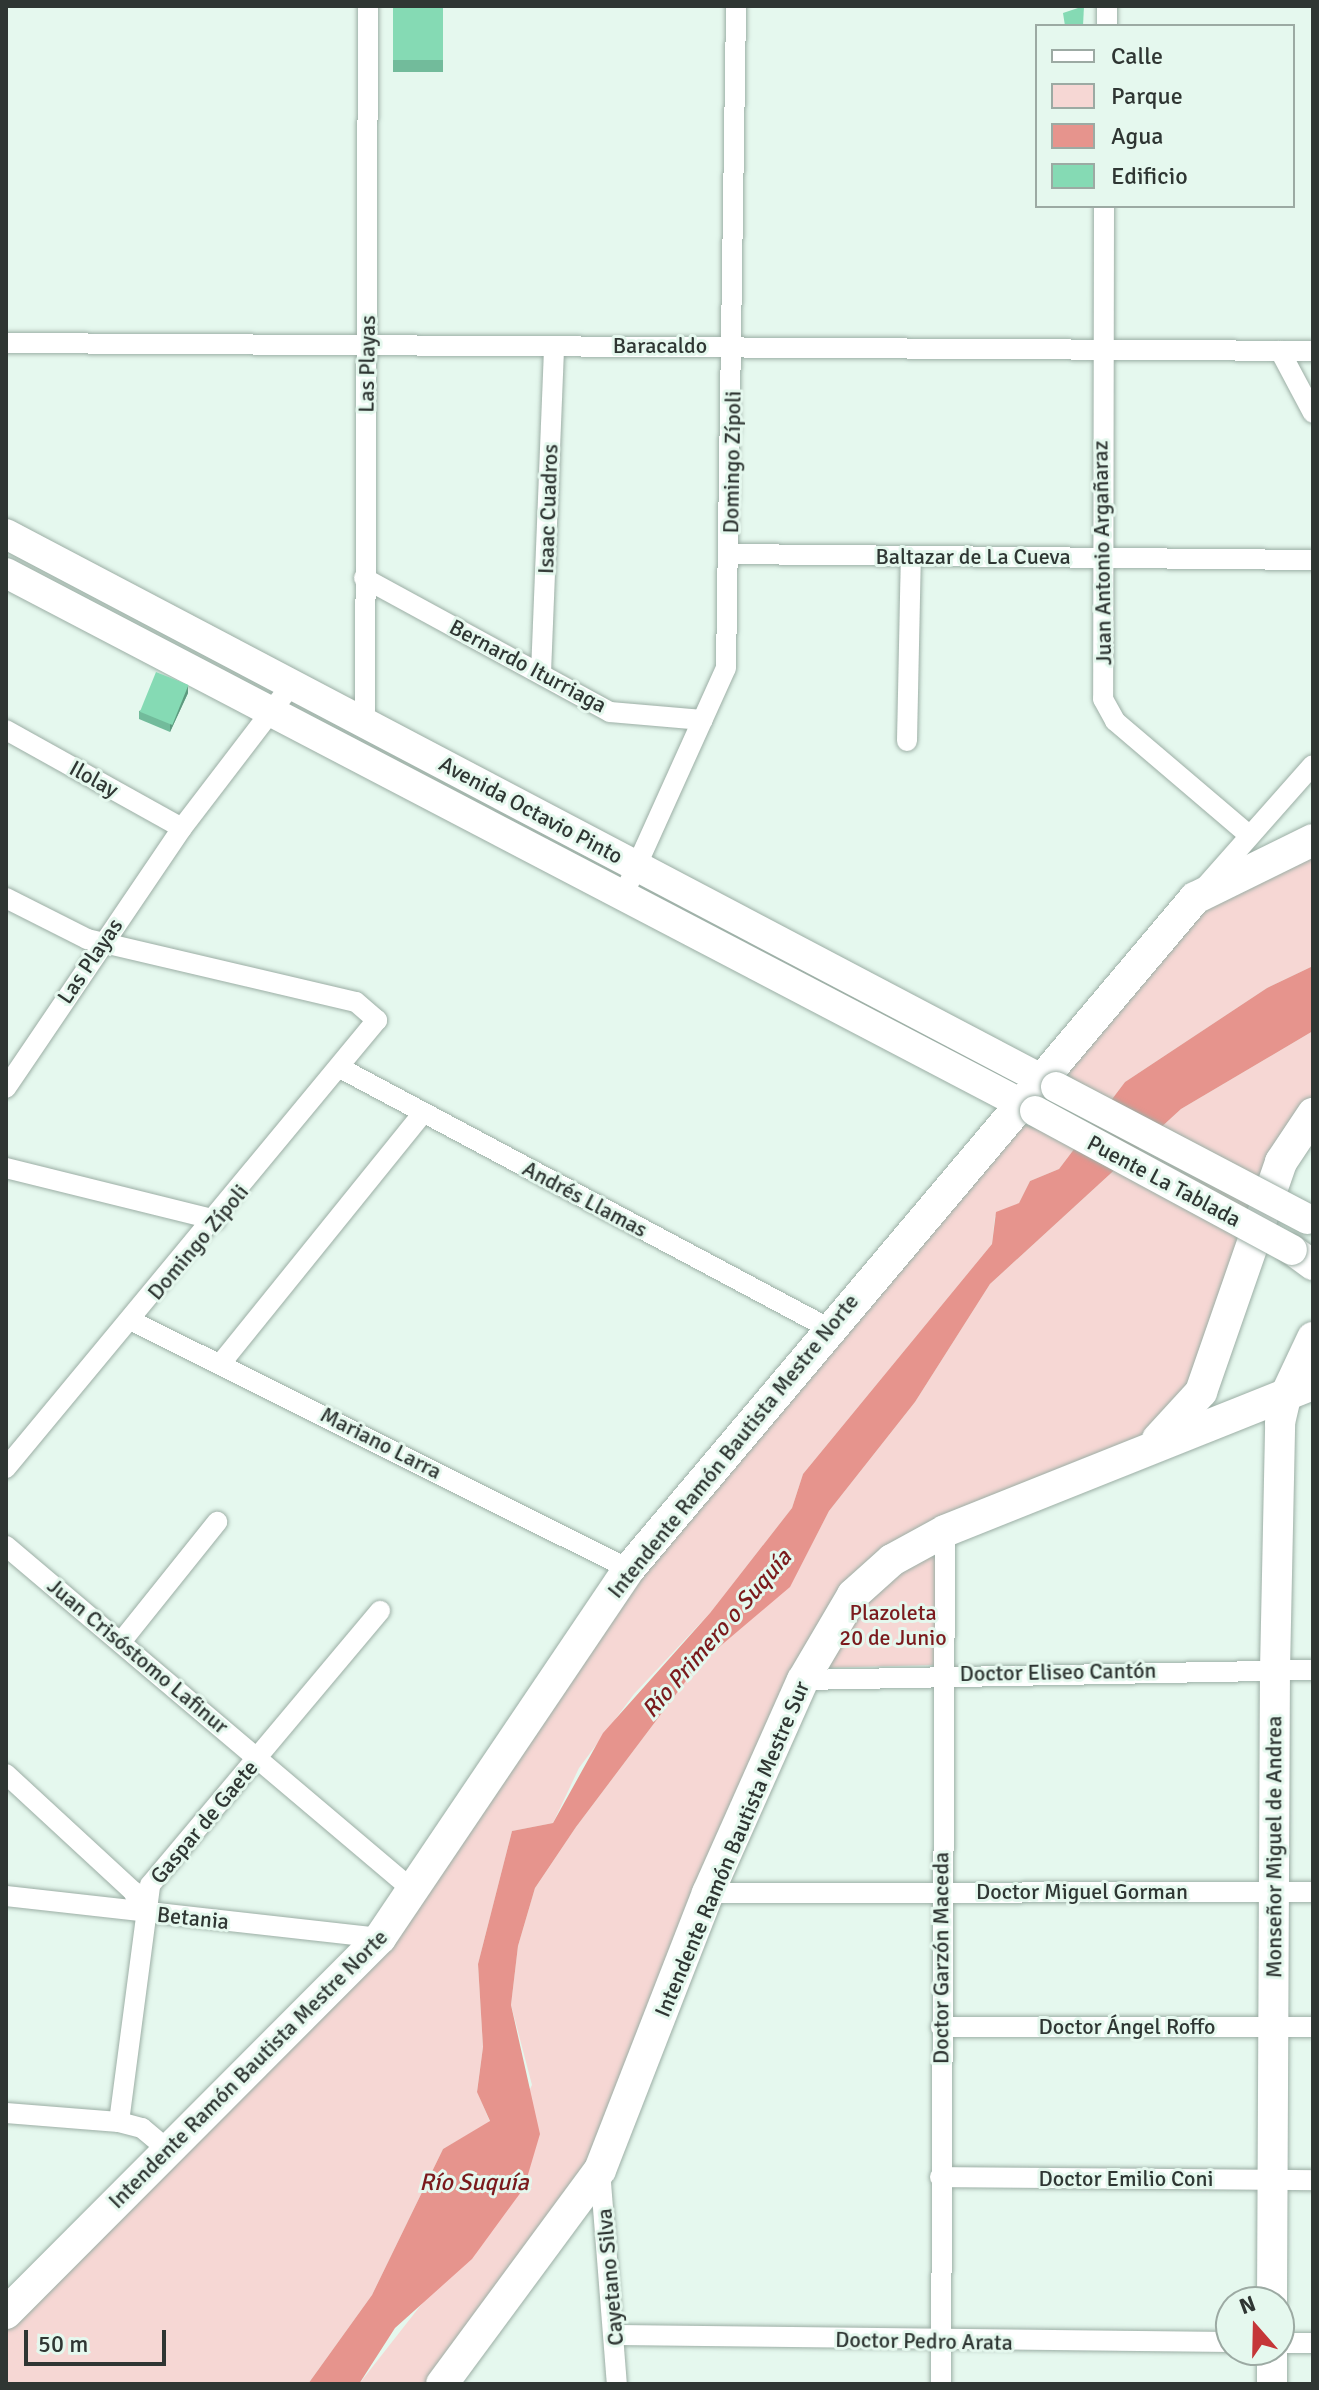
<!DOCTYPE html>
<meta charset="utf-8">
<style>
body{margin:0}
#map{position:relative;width:1319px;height:2390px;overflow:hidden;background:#e5f8ee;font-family:Signika,sans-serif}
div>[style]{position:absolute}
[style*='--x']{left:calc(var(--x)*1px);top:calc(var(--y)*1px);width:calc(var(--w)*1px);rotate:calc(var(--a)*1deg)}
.green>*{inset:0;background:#f6d7d4}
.water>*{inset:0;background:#e6948d}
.roads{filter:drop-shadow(0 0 2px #9caea5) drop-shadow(0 0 2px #9caea5)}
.street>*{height:20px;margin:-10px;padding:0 10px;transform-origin:10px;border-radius:10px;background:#fff}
.secondary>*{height:30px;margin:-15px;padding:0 15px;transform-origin:15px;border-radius:15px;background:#fff}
.primary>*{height:32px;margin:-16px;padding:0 16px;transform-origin:16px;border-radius:16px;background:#fff}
.bridges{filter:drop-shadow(0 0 2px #9caea5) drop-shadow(0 0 2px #9caea5)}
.secondary-bridge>*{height:30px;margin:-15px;padding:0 15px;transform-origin:15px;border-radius:15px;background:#fff}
.wall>*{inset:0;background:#72bb9b;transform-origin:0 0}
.shaded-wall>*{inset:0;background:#5d997e}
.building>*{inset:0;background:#85dab4;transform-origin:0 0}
span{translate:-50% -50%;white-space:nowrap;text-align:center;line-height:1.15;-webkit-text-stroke:6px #e5f8ee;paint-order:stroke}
.street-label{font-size:22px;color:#2f3633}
.park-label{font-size:22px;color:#7b1a1d}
.water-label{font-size:24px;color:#7a1a1c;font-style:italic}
.frame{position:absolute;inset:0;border:8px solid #2f3633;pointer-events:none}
.legend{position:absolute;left:1035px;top:24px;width:260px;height:184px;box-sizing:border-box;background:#e5f8ee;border:2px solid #9caaa3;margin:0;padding:10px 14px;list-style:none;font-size:24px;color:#2f3633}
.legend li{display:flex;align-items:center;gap:16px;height:40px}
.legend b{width:40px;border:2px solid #9caaa3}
.north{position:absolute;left:1215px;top:2286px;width:80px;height:80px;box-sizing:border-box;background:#e5f8ee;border:2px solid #9caaa3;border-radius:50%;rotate:340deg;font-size:22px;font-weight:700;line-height:32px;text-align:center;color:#2f3633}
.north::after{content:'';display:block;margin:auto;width:28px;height:36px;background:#c53638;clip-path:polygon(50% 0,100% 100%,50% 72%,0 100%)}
.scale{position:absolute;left:24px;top:2330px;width:142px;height:36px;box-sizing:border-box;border:4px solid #2f3633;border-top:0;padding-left:10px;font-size:24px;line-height:28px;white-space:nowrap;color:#2f3633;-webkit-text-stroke:6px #e5f8ee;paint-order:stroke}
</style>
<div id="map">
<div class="green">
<i style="clip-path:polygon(1313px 840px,1313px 966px,1267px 988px,1125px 1082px,1059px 1169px,1030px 1181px,1019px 1203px,995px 1216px,992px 1244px,803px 1474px,792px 1508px,710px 1613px,634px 1694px,579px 1768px,553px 1823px,512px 1831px,478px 1964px,483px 2047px,477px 2091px,490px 2122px,443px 2149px,372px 2295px,308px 2384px,6px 2384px,6px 2313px,356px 1963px,629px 1569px,1195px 898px)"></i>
<i style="clip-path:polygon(1313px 1031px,1313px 1114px,1182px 1416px,853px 1595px,600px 2170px,442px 2384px,359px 2384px,428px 2296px,532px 2085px,511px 2005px,518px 1946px,535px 1888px,576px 1827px,698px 1665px,790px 1586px,829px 1511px,915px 1402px,990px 1284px,1181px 1109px)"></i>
<i style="clip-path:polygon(936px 1544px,935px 1665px,817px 1668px,861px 1599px)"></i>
</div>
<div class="water">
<i style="clip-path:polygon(1313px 966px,1313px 1031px,1181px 1109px,990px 1284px,915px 1402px,829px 1511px,790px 1587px,698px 1665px,576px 1827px,535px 1888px,518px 1946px,511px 2005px,540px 2134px,524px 2188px,472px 2259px,395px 2328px,359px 2384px,308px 2384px,372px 2295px,443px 2149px,490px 2121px,477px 2092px,483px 2047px,478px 1964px,512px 1831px,553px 1823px,603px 1733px,710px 1613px,792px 1508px,803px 1474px,992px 1244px,996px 1212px,1019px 1203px,1030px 1181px,1059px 1169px,1125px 1082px,1267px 988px)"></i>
</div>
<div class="roads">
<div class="street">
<i style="--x:1107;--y:26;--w:20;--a:-90"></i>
<i style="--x:1104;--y:206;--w:493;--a:90.1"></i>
<i style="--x:1103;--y:699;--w:25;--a:61"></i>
<i style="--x:1115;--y:721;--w:176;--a:40.4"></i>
<i style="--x:6;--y:343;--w:1307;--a:0.35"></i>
<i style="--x:1280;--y:351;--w:70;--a:62"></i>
<i style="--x:730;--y:554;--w:583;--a:0.59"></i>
<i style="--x:364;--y:578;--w:280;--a:28.6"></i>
<i style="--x:610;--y:712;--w:93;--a:4.9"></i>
<i style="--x:541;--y:673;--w:327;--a:-87.7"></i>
<i style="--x:365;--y:722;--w:716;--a:-89.76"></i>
<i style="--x:6;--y:730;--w:201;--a:29.1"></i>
<i style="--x:907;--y:741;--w:184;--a:-88.8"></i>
<i style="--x:1204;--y:888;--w:164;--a:-48.5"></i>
<i style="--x:623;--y:896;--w:250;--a:-65.7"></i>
<i style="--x:726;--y:668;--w:662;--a:-89.13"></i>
<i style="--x:6;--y:898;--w:91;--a:26.8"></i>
<i style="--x:87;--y:939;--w:276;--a:13.2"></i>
<i style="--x:356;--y:1002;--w:28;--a:41"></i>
<i style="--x:377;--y:1020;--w:582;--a:129.63"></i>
<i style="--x:342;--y:1069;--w:551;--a:28.05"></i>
<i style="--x:6;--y:1088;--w:314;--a:-55.9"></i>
<i style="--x:182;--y:828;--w:183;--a:-52.6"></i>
<i style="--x:6;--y:1168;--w:216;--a:13.9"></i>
<i style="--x:132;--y:1321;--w:555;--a:26.52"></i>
<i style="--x:222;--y:1362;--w:320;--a:-51.1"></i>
<i style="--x:6;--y:1546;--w:536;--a:40.23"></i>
<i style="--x:121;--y:1642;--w:154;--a:-51.3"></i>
<i style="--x:803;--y:1680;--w:510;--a:-1.12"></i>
<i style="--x:6;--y:1774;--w:173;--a:42.7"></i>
<i style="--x:133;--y:1891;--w:23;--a:65"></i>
<i style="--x:708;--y:1893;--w:605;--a:-0.09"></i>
<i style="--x:6;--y:1896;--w:376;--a:6.4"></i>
<i style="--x:941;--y:2027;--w:372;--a:0"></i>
<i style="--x:6;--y:2113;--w:113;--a:4.6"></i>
<i style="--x:119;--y:2122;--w:24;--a:15"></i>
<i style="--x:142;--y:2128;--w:34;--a:40"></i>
<i style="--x:119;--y:2122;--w:239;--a:-82.5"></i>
<i style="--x:150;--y:1885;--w:358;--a:-50"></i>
<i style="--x:600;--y:2170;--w:215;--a:85.5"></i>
<i style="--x:940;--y:2177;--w:373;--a:0.5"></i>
<i style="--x:617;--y:2335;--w:614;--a:0.65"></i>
<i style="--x:1279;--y:2343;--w:34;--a:0"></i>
<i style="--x:941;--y:2384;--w:853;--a:-89.73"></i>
</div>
<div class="secondary">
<i style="--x:6;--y:534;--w:1187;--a:27.77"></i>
<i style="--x:6;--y:573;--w:1161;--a:27.6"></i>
<i style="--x:1292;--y:1250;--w:26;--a:36"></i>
<i style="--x:1272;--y:2302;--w:632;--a:-89.73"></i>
<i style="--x:1275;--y:1670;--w:247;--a:-88.8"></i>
<i style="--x:1280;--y:1423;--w:31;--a:-77"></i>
<i style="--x:1272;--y:2384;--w:34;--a:-90"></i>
</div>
<div class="primary">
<i style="--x:1287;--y:1393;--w:61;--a:-64.7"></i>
<i style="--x:1158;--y:1439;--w:64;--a:-47.5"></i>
<i style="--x:1201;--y:1392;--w:244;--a:-70.8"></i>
<i style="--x:1281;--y:1162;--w:58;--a:-56.3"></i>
<i style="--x:6;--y:2313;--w:530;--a:-45.08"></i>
<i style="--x:380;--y:1938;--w:445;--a:-56"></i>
<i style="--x:629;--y:1569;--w:878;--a:-49.85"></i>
<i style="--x:1195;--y:898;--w:131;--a:-26.2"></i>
<i style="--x:442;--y:2384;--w:266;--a:-53.6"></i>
<i style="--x:600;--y:2170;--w:297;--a:-68.7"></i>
<i style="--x:708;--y:1893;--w:233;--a:-66"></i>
<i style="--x:803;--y:1680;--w:99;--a:-59.5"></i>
<i style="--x:853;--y:1595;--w:52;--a:-41.9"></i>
<i style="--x:892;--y:1560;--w:60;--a:-28.7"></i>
<i style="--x:945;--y:1531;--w:396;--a:-21.8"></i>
</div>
</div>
<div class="bridges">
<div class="secondary-bridge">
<i style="--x:1056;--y:1087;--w:284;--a:27.7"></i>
<i style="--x:1035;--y:1111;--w:292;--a:28.4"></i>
</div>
</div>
<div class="wall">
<i style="left:393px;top:6px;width:50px;height:66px"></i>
<i style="clip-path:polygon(188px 693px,170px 732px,139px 719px,139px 711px)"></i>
</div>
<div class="shaded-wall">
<i style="clip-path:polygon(188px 685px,188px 693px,170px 732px,170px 724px)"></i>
</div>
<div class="building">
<i style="left:393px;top:6px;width:50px;height:54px"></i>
<i style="clip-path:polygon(1084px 6px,1083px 26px,1065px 26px,1063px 13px)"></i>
<i style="left:156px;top:672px;width:35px;height:43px;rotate:22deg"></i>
</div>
<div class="street-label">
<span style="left:660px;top:346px">Baracaldo</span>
<span style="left:367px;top:364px;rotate:-89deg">Las Playas</span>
<span style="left:732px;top:462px;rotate:-89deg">Domingo Zípoli</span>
<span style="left:548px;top:509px;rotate:-88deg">Isaac Cuadros</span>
<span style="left:1102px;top:553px;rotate:-91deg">Juan Antonio Argañaraz</span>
<span style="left:973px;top:557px">Baltazar de La Cueva</span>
<span style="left:528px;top:666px;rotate:28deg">Bernardo Iturriaga</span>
<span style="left:94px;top:779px;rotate:29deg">Ilolay</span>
<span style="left:531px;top:810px;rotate:28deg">Avenida Octavio Pinto</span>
<span style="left:90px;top:961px;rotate:-56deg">Las Playas</span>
<span style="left:1164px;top:1181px;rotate:28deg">Puente La Tablada</span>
<span style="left:585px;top:1199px;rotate:28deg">Andrés Llamas</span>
<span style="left:198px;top:1242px;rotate:-50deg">Domingo Zípoli</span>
<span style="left:381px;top:1443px;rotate:27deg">Mariano Larra</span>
<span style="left:733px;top:1446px;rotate:-51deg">Intendente Ramón Bautista Mestre Norte</span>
<span style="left:138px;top:1656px;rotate:40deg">Juan Crisóstomo Lafinur</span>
<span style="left:1058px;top:1672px;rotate:-1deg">Doctor Eliseo Cantón</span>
<span style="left:204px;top:1822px;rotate:-50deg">Gaspar de Gaete</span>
<span style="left:1274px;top:1847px;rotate:-90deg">Monseñor Miguel de Andrea</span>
<span style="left:732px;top:1849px;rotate:-67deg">Intendente Ramón Bautista Mestre Sur</span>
<span style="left:1082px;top:1892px">Doctor Miguel Gorman</span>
<span style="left:193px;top:1918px;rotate:6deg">Betania</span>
<span style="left:941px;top:1958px;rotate:-90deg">Doctor Garzón Maceda</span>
<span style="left:1127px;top:2027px">Doctor Ángel Roffo</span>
<span style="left:248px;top:2069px;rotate:-45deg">Intendente Ramón Bautista Mestre Norte</span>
<span style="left:1126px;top:2179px">Doctor Emilio Coni</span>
<span style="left:610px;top:2277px;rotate:-95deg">Cayetano Silva</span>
<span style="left:924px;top:2341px;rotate:1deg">Doctor Pedro Arata</span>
</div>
<div class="park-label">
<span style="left:893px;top:1625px">Plazoleta<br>20 de Junio</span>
</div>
<div class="water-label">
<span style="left:717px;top:1634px;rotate:-49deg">Río Primero o Suquía</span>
<span style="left:474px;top:2183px">Río Suquía</span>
</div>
<div class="frame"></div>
<ul class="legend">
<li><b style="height:10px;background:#fff"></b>Calle</li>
<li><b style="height:22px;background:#f6d7d4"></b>Parque</li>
<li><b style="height:22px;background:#e6948d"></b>Agua</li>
<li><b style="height:22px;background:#85dab4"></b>Edificio</li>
</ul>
<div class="north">N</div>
<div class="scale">50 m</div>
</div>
